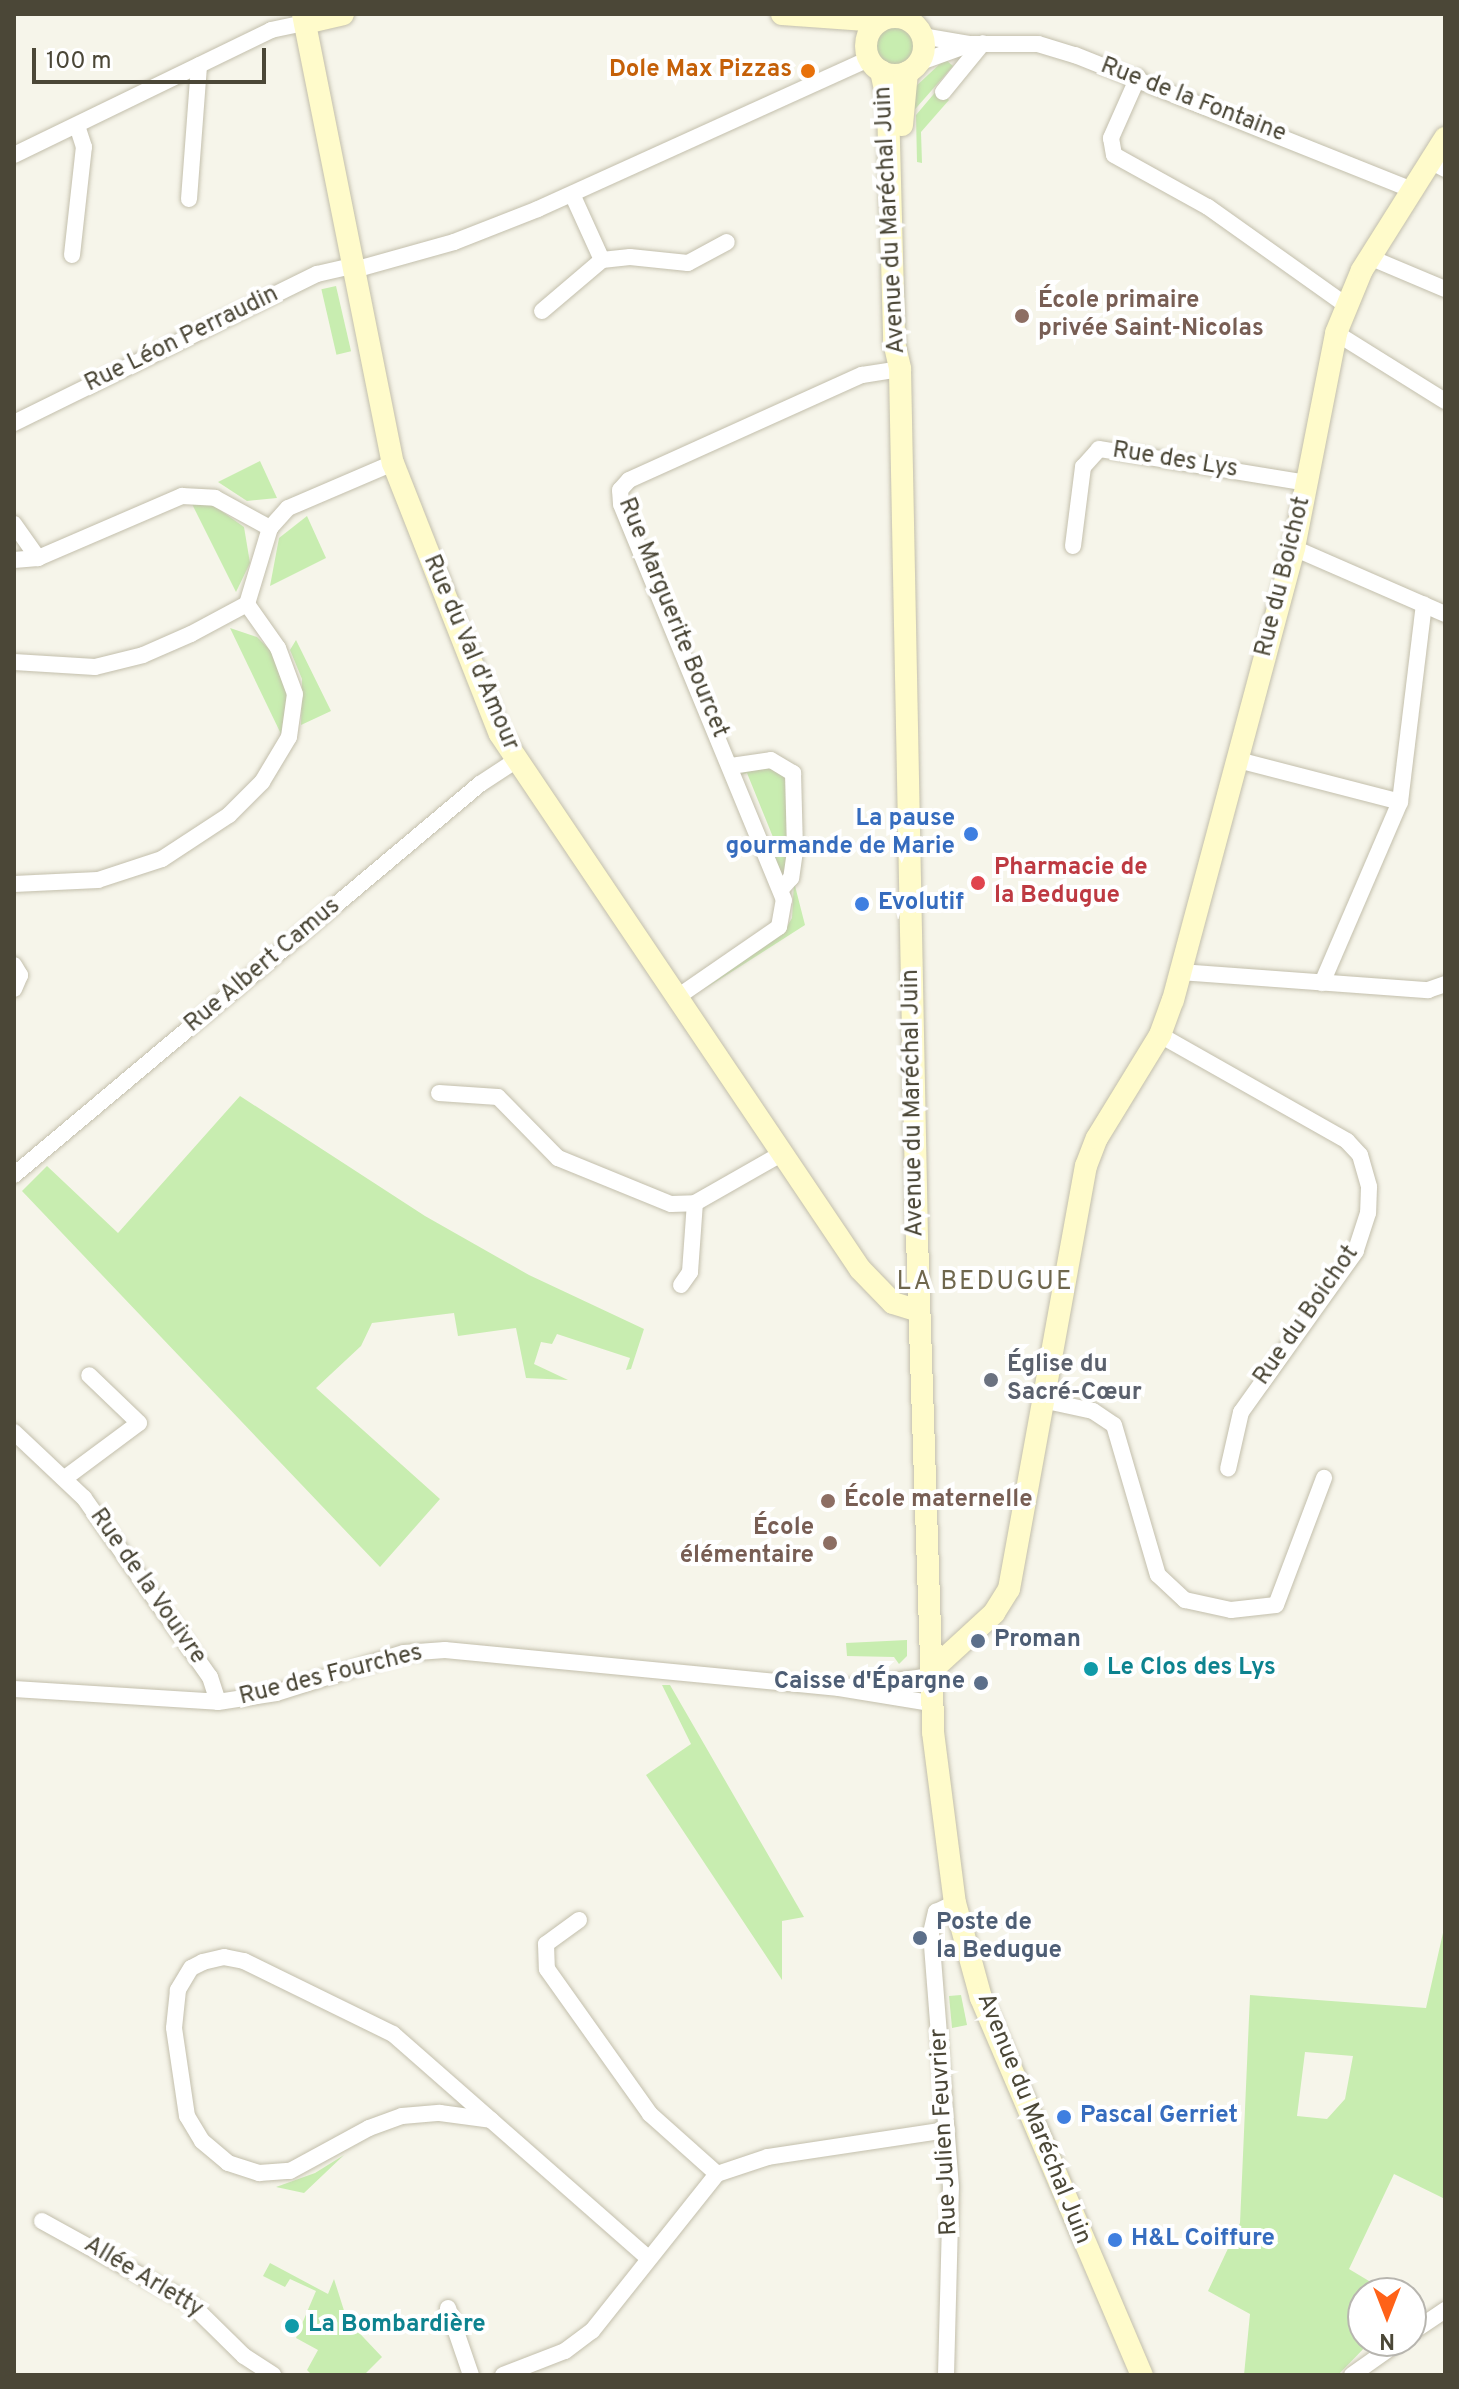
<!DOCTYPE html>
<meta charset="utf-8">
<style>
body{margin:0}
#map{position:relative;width:1459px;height:2389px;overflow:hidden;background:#f6f5ea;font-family:Overpass,sans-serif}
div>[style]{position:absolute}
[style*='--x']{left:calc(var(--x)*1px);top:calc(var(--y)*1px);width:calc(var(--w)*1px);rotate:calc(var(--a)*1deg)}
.green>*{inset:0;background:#c8edb0;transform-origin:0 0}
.round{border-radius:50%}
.roads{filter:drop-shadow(0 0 2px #c3bfac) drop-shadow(0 0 2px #c3bfac)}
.street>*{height:16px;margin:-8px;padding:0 8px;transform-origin:8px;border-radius:8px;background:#fff}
.secondary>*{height:22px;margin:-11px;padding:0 11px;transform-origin:11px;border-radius:11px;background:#fffbcb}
.secondary>.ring{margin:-11px;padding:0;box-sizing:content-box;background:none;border:22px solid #fffbcb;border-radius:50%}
.dots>*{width:22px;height:22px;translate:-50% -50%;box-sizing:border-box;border:4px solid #fff;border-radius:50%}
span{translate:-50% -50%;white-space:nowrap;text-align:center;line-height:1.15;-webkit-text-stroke:8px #fff;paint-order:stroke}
.food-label{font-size:24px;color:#c56008;font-weight:700}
.right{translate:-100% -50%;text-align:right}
.street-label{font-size:24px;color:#4b4737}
.education-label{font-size:24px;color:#785e54;font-weight:700}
.left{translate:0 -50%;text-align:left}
.shop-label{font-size:24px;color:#366cbe;font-weight:700}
.health-label{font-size:24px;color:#be3a42;font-weight:700}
.worship-label{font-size:24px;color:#5b616d;font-weight:700}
.service-label{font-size:24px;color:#4e5e75;font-weight:700}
.culture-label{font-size:24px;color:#0d838f;font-weight:700}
.neighbourhood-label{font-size:26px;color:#6f674d;letter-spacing:2px}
.frame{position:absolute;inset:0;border:16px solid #4b4737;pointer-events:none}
.north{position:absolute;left:1347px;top:2277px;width:80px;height:80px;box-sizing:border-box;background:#fff;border:2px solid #b7b5af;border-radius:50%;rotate:180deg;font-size:22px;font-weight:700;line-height:32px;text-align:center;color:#4b4737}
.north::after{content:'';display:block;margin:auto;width:28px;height:36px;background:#ff6218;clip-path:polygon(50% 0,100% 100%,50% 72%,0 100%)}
.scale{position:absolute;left:32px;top:48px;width:234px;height:36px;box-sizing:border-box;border:4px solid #4b4737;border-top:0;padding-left:10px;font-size:24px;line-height:28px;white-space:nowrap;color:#4b4737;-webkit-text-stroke:6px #fff;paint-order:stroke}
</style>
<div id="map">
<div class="green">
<i class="round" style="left:875px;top:26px;width:40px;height:40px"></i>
<i style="clip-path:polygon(945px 59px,953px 66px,910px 115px,913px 89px)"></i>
<i style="clip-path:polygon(938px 89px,949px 100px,921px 132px,922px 163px,917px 162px,916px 115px)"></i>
<i style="left:336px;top:286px;width:67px;height:15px;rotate:77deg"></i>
<i style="clip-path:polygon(260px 461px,277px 498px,247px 501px,218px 482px)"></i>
<i style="clip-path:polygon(192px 504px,213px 505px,244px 527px,250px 563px,236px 592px)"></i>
<i style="clip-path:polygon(307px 516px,326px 558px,270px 586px,279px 538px)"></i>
<i style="clip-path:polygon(230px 628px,257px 637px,271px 651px,288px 692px,281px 734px)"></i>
<i style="clip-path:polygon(296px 640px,331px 711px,301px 725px,302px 679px,290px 650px)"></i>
<i style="clip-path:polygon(756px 763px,787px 775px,792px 851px,783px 877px,773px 855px,779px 852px,747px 773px,740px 775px)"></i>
<i style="clip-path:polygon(794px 882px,805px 925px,703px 990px,785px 930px,792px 918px)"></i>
<i style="clip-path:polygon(240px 1096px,425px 1216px,529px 1275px,644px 1329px,631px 1369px,626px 1370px,630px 1358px,557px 1334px,552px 1344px,541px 1342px,534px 1364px,568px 1380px,526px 1378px,516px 1328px,458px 1336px,454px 1313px,372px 1323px,361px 1346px,316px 1388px,440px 1499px,380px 1567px,22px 1191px,47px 1166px,118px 1233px)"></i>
<i style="clip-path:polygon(907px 1640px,907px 1656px,899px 1664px,894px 1657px,847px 1656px,846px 1643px)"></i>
<i style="clip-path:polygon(662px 1685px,670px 1685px,804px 1917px,782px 1921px,782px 1980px,646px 1775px,691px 1744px)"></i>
<i style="clip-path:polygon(evenodd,1445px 1924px,1445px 2199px,1394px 2174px,1349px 2269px,1389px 2293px,1363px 2293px,1363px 2341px,1371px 2341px,1338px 2375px,1244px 2375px,1250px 2314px,1208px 2291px,1240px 2223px,1250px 1995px,1426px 2008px,1445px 1924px,1305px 2052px,1353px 2056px,1345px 2099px,1327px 2119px,1297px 2116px,1305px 2052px)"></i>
<i style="clip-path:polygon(961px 1995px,967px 2025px,952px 2028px,949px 1996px)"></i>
<i style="clip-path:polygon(344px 2155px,304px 2193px,276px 2187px,315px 2173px)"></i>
<i style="clip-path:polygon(270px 2263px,328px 2294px,334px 2279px,347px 2320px,382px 2357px,364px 2375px,312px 2375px,307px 2370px,318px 2350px,296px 2338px,316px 2291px,290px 2279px,285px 2287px,263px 2276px)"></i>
</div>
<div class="roads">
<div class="street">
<i style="--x:922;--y:36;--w:49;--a:9.5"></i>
<i style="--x:970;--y:44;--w:68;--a:0"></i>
<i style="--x:1038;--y:44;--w:39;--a:17"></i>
<i style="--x:1075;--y:55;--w:361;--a:21.8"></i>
<i style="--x:918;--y:63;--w:53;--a:-19.8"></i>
<i style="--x:1138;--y:77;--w:67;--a:113.9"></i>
<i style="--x:1111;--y:138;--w:17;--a:80"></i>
<i style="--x:1114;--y:155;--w:107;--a:29"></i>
<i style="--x:1208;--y:207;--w:169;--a:35.4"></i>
<i style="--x:943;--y:92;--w:63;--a:-50.8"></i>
<i style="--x:14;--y:155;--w:286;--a:-25.9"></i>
<i style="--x:271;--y:30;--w:35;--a:-12"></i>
<i style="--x:1430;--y:161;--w:17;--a:28"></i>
<i style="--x:189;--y:199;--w:134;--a:-85.7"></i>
<i style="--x:72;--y:255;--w:109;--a:-83.7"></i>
<i style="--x:84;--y:147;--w:23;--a:-108"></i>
<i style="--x:1369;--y:257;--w:82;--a:22.8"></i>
<i style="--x:602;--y:260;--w:28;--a:-6"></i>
<i style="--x:630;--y:257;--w:58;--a:5.9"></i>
<i style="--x:688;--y:263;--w:44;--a:-28.3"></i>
<i style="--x:354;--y:270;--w:104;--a:-15.6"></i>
<i style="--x:454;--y:242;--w:90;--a:-21.4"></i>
<i style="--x:538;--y:209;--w:363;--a:-24.4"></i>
<i style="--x:542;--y:311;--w:79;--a:-40.4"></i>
<i style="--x:602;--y:260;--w:72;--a:-114.4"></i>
<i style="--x:1336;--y:333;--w:128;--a:32"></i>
<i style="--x:14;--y:423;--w:338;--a:-26.2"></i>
<i style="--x:317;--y:274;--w:37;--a:-13"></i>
<i style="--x:14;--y:524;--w:42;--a:54.8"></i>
<i style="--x:1073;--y:546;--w:80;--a:-82.8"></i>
<i style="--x:1083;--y:467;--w:24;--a:-48"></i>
<i style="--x:1099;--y:449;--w:210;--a:9.3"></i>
<i style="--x:1294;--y:548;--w:165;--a:23.6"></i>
<i style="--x:14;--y:560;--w:24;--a:-5"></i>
<i style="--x:38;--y:558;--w:157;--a:-23.3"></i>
<i style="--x:182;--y:496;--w:33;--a:3"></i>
<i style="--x:215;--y:498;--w:63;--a:28.6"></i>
<i style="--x:14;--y:662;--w:81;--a:3.5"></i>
<i style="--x:95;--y:667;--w:49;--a:-14"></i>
<i style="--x:143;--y:655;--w:52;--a:-23.6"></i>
<i style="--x:191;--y:634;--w:64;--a:-28.2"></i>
<i style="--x:247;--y:604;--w:79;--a:-73.2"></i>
<i style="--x:270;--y:528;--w:27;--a:-48"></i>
<i style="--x:288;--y:508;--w:114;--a:-23.2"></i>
<i style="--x:1238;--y:760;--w:167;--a:14.5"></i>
<i style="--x:731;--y:766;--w:40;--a:-8.5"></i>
<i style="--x:771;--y:760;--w:26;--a:31"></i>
<i style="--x:793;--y:773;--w:78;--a:88.5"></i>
<i style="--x:795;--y:851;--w:27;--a:98"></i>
<i style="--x:791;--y:878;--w:15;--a:132"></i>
<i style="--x:14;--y:884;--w:84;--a:-2.7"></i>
<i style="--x:98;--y:880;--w:67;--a:-18.2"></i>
<i style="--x:162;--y:859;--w:80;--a:-33.3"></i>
<i style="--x:229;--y:815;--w:47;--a:-45"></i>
<i style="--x:262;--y:782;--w:52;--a:-59"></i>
<i style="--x:289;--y:737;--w:43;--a:-82.1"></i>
<i style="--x:295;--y:694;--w:49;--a:-110.3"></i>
<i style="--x:278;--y:648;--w:54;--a:-125.2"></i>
<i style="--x:14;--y:965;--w:12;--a:59"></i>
<i style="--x:20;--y:975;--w:15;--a:113"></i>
<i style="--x:1180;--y:972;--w:249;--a:4.2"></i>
<i style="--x:1428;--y:990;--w:18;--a:-19"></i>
<i style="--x:1322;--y:983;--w:197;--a:-66.7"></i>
<i style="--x:1400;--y:802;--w:199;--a:-83.1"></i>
<i style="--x:676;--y:998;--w:125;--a:-34.6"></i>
<i style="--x:779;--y:927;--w:27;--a:-80"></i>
<i style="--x:784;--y:900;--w:428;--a:-112.4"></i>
<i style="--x:621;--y:504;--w:14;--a:-94"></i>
<i style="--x:620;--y:490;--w:13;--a:-48"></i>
<i style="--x:629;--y:480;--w:256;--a:-24.3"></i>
<i style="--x:862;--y:375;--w:38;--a:-9"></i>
<i style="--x:1160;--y:1035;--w:215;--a:29.5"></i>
<i style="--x:1347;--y:1141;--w:19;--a:47"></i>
<i style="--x:1360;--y:1155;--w:33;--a:74"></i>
<i style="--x:1369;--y:1187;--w:26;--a:92"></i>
<i style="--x:1368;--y:1213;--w:40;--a:108"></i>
<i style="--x:1356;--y:1251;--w:198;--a:125.5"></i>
<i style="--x:1241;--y:1412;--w:58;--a:102.8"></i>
<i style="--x:439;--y:1093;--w:59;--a:3.9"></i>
<i style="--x:498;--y:1097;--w:86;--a:45.5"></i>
<i style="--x:558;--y:1158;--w:122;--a:22.2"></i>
<i style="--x:671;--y:1204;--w:24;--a:-2"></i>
<i style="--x:695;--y:1203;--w:99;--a:-29.7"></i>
<i style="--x:14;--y:1175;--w:608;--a:-40"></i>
<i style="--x:480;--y:784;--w:42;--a:-33.3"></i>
<i style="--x:681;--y:1285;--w:16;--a:-55"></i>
<i style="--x:690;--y:1272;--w:69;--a:-85.9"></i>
<i style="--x:1042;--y:1400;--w:52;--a:12.2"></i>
<i style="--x:1093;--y:1411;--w:25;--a:34"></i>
<i style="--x:1114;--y:1425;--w:156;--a:73.7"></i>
<i style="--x:1158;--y:1575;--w:37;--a:43"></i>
<i style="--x:1185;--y:1600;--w:47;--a:12.3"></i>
<i style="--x:1231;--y:1610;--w:45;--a:-6.3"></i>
<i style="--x:1276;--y:1605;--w:136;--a:-69.3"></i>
<i style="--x:14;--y:1432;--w:96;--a:43.3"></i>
<i style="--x:84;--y:1498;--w:219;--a:54.9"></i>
<i style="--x:210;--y:1677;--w:26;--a:72"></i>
<i style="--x:65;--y:1478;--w:92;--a:-36.6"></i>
<i style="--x:139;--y:1423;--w:69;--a:-136.2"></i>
<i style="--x:849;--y:1687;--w:83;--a:-7.6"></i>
<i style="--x:14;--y:1689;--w:204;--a:3.6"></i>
<i style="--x:218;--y:1702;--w:59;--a:-8.8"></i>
<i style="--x:276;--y:1693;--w:134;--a:-17.4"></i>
<i style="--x:404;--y:1653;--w:41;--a:-4.2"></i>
<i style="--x:445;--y:1650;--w:396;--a:5.5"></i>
<i style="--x:839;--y:1688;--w:93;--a:9.3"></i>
<i style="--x:579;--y:1920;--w:41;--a:144"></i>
<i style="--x:546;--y:1944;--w:25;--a:88"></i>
<i style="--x:547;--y:1969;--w:178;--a:54.6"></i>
<i style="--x:650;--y:2114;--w:90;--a:41.8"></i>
<i style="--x:491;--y:2120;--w:130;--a:-138.7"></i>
<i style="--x:393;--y:2034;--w:166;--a:-153.9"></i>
<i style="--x:244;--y:1961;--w:20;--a:-169"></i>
<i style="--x:224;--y:1957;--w:22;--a:167"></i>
<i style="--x:203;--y:1962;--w:13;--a:153"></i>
<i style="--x:191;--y:1968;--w:26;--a:121"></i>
<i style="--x:178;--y:1990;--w:38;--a:96"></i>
<i style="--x:174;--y:2028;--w:89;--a:81.6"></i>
<i style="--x:187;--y:2116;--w:29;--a:59"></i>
<i style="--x:202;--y:2141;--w:34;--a:40"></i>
<i style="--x:228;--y:2163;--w:33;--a:18"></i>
<i style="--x:259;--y:2173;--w:31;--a:-4"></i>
<i style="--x:290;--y:2171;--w:90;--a:-28.6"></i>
<i style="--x:369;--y:2128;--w:35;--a:-20"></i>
<i style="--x:402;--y:2116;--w:38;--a:-5"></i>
<i style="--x:440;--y:2113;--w:51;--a:7.8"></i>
<i style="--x:491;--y:2120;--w:209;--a:41.3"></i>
<i style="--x:42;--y:2221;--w:168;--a:28.9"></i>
<i style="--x:189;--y:2302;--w:77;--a:44.5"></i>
<i style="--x:244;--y:2356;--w:35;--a:33"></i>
<i style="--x:448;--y:2308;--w:71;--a:71.1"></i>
<i style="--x:1411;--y:2333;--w:41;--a:-34.1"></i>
<i style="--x:503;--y:2375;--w:66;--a:-21.2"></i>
<i style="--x:565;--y:2351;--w:34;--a:-37"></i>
<i style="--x:592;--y:2331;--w:201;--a:-51.5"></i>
<i style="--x:717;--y:2174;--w:54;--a:-18.4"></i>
<i style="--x:768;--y:2157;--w:181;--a:-8.6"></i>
<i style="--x:946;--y:2375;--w:188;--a:-88.5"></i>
<i style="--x:951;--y:2187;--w:255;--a:-94.5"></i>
<i style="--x:931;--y:1933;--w:22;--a:-77"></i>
<i style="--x:936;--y:1912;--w:21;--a:-25"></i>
<i style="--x:1352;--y:2375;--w:59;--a:-35.3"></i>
</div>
<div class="secondary">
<i style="--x:303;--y:14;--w:458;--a:78.7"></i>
<i style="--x:393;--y:463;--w:291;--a:68.5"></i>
<i style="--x:500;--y:734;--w:645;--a:56.06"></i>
<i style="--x:860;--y:1269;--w:47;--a:45.9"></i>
<i style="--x:893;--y:1303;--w:27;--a:17"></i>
<i style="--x:782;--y:14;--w:98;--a:4.1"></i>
<i class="ring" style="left:866px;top:17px;width:36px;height:36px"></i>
<i style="--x:305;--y:23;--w:39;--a:-13"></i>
<i style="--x:881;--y:71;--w:35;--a:78"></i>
<i style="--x:888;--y:105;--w:237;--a:88.5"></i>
<i style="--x:894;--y:342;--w:28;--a:77"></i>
<i style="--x:900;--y:369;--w:869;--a:88.88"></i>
<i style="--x:917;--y:1238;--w:494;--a:88.1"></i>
<i style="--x:933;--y:1732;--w:172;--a:82.7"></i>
<i style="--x:955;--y:1903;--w:98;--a:74.7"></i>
<i style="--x:981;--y:1998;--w:410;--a:66.9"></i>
<i style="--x:902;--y:125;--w:53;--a:-84.6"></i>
<i style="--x:931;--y:1671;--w:86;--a:-42.6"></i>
<i style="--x:994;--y:1613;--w:28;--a:-58"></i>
<i style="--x:1009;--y:1589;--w:430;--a:-79.7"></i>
<i style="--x:1086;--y:1166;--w:30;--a:-69"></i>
<i style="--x:1097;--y:1138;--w:121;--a:-58.5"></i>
<i style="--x:1160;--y:1035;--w:37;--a:-70"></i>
<i style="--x:1173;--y:1000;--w:468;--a:-75"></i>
<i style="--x:1294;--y:548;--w:219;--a:-78.9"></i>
<i style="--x:1336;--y:333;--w:68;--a:-67.6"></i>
<i style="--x:1362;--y:270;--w:156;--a:-57.8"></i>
</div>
</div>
<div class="dots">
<i style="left:808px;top:71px;background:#e8710a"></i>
<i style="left:1022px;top:316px;background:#8d6e63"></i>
<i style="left:971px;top:834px;background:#3f7fe0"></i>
<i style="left:978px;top:883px;background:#e0444e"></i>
<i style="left:862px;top:904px;background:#3f7fe0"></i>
<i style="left:991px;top:1380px;background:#6b7280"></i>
<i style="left:828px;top:1501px;background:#8d6e63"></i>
<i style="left:830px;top:1543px;background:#8d6e63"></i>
<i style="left:978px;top:1641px;background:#5c6f8a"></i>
<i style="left:1091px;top:1669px;background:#0f9aa8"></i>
<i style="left:981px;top:1683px;background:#5c6f8a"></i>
<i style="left:920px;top:1938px;background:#5c6f8a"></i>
<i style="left:1064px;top:2117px;background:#3f7fe0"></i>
<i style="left:1115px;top:2240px;background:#3f7fe0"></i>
<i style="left:292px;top:2326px;background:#0f9aa8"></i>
</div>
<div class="food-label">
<span class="right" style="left:792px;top:71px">Dole Max Pizzas</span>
</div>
<div class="street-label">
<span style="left:1193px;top:101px;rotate:21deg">Rue de la Fontaine</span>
<span style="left:891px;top:220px;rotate:-93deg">Avenue du Maréchal Juin</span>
<span style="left:182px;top:340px;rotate:-26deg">Rue Léon Perraudin</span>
<span style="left:1175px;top:461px;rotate:9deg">Rue des Lys</span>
<span style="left:1284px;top:577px;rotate:-76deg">Rue du Boichot</span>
<span style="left:672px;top:618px;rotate:68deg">Rue Marguerite Bourcet</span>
<span style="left:470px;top:653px;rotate:67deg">Rue du Val d'Amour</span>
<span style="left:263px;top:966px;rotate:-40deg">Rue Albert Camus</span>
<span style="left:914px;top:1103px;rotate:-91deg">Avenue du Maréchal Juin</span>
<span style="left:1307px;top:1316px;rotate:-55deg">Rue du Boichot</span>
<span style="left:147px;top:1587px;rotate:55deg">Rue de la Vouivre</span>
<span style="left:331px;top:1676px;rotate:-14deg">Rue des Fourches</span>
<span style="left:1033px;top:2119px;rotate:68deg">Avenue du Maréchal Juin</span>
<span style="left:945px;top:2132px;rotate:-93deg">Rue Julien Feuvrier</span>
<span style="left:143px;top:2278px;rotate:31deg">Allée Arletty</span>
</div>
<div class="education-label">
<span class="left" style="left:1038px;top:316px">École primaire<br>privée Saint-Nicolas</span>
<span class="left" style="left:844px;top:1501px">École maternelle</span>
<span class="right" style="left:814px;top:1543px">École<br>élémentaire</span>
</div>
<div class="shop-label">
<span class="right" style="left:955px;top:834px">La pause<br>gourmande de Marie</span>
<span class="left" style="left:878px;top:904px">Evolutif</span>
<span class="left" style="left:1080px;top:2117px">Pascal Gerriet</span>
<span class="left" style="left:1131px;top:2240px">H&amp;L Coiffure</span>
</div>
<div class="health-label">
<span class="left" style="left:994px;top:883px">Pharmacie de<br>la Bedugue</span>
</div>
<div class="worship-label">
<span class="left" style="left:1007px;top:1380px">Église du<br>Sacré-Cœur</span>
</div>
<div class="service-label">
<span class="left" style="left:994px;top:1641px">Proman</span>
<span class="right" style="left:965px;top:1683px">Caisse d'Épargne</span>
<span class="left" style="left:936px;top:1938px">Poste de<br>la Bedugue</span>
</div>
<div class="culture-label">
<span class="left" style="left:1107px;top:1669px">Le Clos des Lys</span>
<span class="left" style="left:308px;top:2326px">La Bombardière</span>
</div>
<div class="neighbourhood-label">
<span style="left:985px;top:1283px">LA BEDUGUE</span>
</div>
<div class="frame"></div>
<div class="north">N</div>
<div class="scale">100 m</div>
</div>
